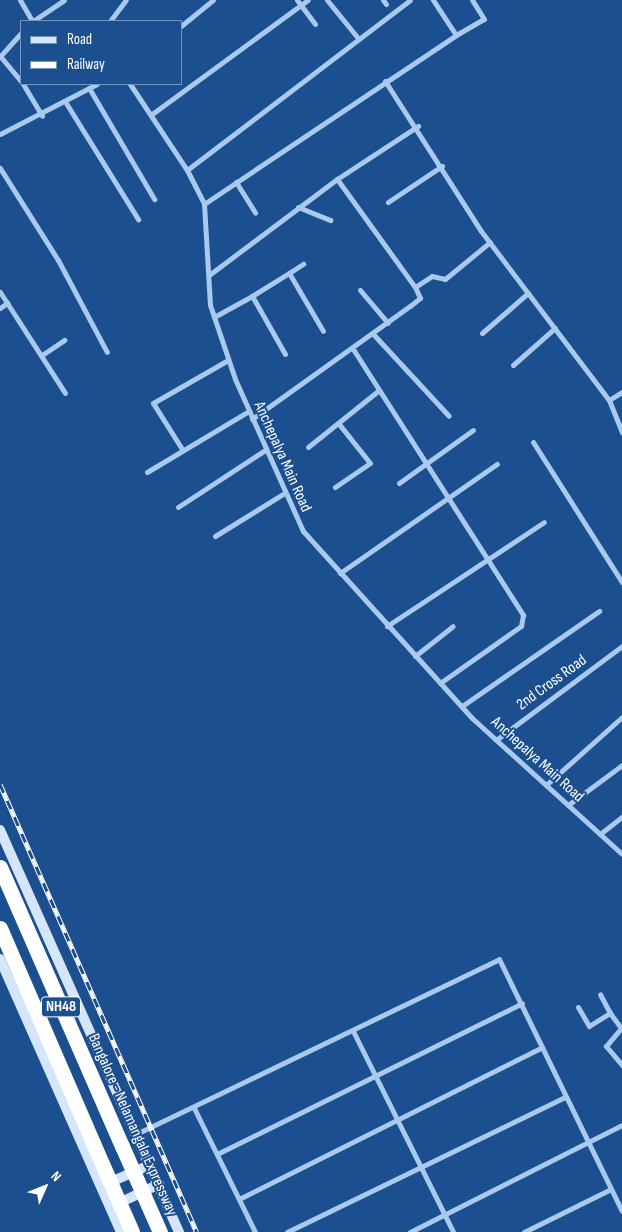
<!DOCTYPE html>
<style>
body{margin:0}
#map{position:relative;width:622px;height:1232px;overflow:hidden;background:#1b4f8f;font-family:"Sofia Sans Condensed",sans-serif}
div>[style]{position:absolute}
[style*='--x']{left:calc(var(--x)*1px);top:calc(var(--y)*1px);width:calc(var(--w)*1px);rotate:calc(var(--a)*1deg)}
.street>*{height:5px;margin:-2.5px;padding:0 2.5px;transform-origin:2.5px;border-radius:2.5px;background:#a9c9ee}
.secondary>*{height:10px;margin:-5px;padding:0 5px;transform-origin:5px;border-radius:5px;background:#d6e6fa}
.highway>*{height:15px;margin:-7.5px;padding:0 7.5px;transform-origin:7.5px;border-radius:7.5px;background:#fff}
.rail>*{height:5px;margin-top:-2.5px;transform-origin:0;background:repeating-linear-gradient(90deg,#1b4f8f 0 9px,#fff 0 18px);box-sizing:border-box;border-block:1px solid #fff}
.highway-bridge>*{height:15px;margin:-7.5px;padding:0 7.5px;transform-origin:7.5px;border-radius:7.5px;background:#fff}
span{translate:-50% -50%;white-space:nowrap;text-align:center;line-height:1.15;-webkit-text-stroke:4px #1b4f8f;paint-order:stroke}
.shield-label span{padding:1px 4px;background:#1b4f8f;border:1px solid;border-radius:4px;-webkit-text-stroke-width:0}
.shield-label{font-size:15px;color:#fff;font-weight:700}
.street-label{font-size:16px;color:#fff}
.legend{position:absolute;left:20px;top:20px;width:162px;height:65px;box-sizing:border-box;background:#1b4f8f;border:1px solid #7695bc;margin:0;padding:6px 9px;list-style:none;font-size:15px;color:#fff}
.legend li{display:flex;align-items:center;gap:10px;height:25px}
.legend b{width:25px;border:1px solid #7695bc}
.north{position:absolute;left:20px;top:1162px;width:50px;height:50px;-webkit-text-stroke:4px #1b4f8f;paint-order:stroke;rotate:46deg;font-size:14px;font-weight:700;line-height:20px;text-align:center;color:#fff}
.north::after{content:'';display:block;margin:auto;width:18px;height:22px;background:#fff;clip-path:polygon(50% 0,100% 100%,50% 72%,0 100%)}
</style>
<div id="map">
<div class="street">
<i style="--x:20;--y:0;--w:24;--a:60"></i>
<i style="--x:297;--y:0;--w:30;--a:53"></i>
<i style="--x:327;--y:0;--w:49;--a:50.8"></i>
<i style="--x:383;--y:0;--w:5;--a:53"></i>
<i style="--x:33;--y:21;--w:37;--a:-34"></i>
<i style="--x:110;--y:21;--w:26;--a:-53"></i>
<i style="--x:181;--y:26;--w:41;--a:-39.1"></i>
<i style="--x:21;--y:33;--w:31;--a:132"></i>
<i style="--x:0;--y:56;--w:33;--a:50"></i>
<i style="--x:456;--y:35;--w:32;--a:-30"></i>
<i style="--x:484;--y:19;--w:22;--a:-122"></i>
<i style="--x:385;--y:81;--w:178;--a:57.4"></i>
<i style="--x:481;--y:231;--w:212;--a:52.9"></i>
<i style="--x:609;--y:400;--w:35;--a:68"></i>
<i style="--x:23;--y:84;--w:37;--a:59"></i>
<i style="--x:130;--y:84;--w:103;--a:56.5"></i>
<i style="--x:187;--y:170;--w:38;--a:63"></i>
<i style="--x:204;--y:204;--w:101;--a:86.6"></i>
<i style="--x:210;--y:305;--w:78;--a:71.3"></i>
<i style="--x:235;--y:379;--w:167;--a:65.9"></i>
<i style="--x:303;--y:531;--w:252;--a:47.9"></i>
<i style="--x:472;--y:718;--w:202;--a:42.2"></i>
<i style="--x:89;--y:88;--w:129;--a:59.6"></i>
<i style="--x:66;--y:103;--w:137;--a:58.2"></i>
<i style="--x:152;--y:114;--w:193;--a:-36.2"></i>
<i style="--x:0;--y:134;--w:109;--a:-27.3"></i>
<i style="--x:0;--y:168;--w:109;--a:57.8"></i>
<i style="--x:58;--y:260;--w:104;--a:62"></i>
<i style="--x:187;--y:170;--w:280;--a:-37.3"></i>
<i style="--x:337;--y:179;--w:133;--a:54.2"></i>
<i style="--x:236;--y:182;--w:36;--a:58"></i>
<i style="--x:388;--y:202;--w:65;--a:-33.7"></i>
<i style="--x:204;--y:204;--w:303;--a:-33.8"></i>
<i style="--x:456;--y:35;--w:42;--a:-123.3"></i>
<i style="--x:298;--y:207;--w:35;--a:22"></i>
<i style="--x:289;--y:273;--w:17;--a:-33"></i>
<i style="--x:209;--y:275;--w:160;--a:-36.9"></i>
<i style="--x:337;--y:179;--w:97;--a:-33.2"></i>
<i style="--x:360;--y:290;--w:43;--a:49.7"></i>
<i style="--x:0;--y:292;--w:120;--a:57.2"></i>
<i style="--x:0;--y:308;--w:9;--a:-36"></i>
<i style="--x:214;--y:317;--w:43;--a:-28.9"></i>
<i style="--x:482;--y:333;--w:61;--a:-41"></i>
<i style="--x:374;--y:335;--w:110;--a:47.2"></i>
<i style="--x:353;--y:349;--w:316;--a:57.4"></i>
<i style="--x:523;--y:615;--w:11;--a:100"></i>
<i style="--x:521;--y:626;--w:99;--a:144.9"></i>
<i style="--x:285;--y:354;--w:67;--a:-119.6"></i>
<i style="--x:252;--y:296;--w:44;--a:-31.9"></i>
<i style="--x:289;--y:273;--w:67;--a:59.6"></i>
<i style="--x:42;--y:355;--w:27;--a:-34"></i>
<i style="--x:513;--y:365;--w:56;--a:-41.4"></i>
<i style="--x:609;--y:400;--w:15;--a:-32"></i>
<i style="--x:252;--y:419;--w:194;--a:-35.6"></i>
<i style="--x:410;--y:306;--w:13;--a:-39"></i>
<i style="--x:420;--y:298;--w:12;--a:-114"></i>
<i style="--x:415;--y:287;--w:20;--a:-33"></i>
<i style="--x:432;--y:276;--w:13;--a:13"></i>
<i style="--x:445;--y:279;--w:58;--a:-39.4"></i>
<i style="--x:533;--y:442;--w:166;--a:57.6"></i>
<i style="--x:308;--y:447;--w:90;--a:-38.7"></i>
<i style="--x:182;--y:449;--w:54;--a:-122.2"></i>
<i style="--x:153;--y:403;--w:86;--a:-29.8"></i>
<i style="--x:147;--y:472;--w:119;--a:-30.9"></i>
<i style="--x:399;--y:483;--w:91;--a:-35.6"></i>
<i style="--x:335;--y:487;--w:42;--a:-34.4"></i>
<i style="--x:370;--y:463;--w:50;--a:-128.5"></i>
<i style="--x:178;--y:507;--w:104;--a:-33.2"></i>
<i style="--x:215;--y:536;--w:80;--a:-31.7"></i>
<i style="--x:340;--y:573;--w:191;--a:-34.8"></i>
<i style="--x:387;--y:626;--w:188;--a:-33.5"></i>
<i style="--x:415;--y:656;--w:48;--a:-38.3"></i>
<i style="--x:462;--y:706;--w:167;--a:-34.7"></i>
<i style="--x:496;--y:740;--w:157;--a:-36.7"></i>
<i style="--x:546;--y:785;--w:102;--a:-41.8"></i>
<i style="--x:568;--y:805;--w:67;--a:-36.5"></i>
<i style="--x:600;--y:834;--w:28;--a:-38"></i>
<i style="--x:578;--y:1007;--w:22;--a:60"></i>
<i style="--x:589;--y:1026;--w:25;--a:-32"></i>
<i style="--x:610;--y:1013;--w:21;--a:-118"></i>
<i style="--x:610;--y:1013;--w:19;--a:54"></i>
<i style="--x:622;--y:1027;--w:25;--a:130"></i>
<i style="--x:606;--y:1046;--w:25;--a:50"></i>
<i style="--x:353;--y:1031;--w:225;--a:63.5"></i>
<i style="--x:194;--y:1108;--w:138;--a:63.8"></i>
<i style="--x:136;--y:1134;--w:403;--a:-25.7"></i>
<i style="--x:499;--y:959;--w:280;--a:64"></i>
<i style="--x:219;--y:1153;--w:338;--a:-26.3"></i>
<i style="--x:239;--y:1199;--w:339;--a:-26.6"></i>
<i style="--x:287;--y:1232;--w:309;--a:-25.9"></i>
<i style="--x:410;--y:1232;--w:237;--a:-26.8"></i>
<i style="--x:524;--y:1232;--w:97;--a:-26.3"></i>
</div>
<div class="secondary">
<i style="--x:0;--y:830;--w:440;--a:66"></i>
<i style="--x:0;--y:959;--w:299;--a:66.1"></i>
<i style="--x:106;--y:1184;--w:48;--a:-23.4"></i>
<i style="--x:115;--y:1205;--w:49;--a:-25.5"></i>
</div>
<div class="highway">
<i style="--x:0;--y:867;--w:305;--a:66.4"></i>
<i style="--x:0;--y:928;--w:234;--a:66.6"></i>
</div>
<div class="rail">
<i style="--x:0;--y:784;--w:489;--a:66.3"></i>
</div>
<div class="highway-bridge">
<i style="--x:93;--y:1143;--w:97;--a:66.3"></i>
<i style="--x:122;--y:1146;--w:94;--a:66.2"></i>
</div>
<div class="shield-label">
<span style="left:61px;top:1007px">NH48</span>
</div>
<div class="street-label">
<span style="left:282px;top:457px;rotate:66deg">Anchepalya Main Road</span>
<span style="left:552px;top:683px;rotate:-36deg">2nd Cross Road</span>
<span style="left:537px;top:760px;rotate:42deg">Anchepalya Main Road</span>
<span style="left:132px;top:1125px;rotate:66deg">Bangalore - Nelamangala Expressway</span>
</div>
<ul class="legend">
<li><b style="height:6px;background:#d6e6fa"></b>Road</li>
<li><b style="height:6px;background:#fff"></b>Railway</li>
</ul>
<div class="north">N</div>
</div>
